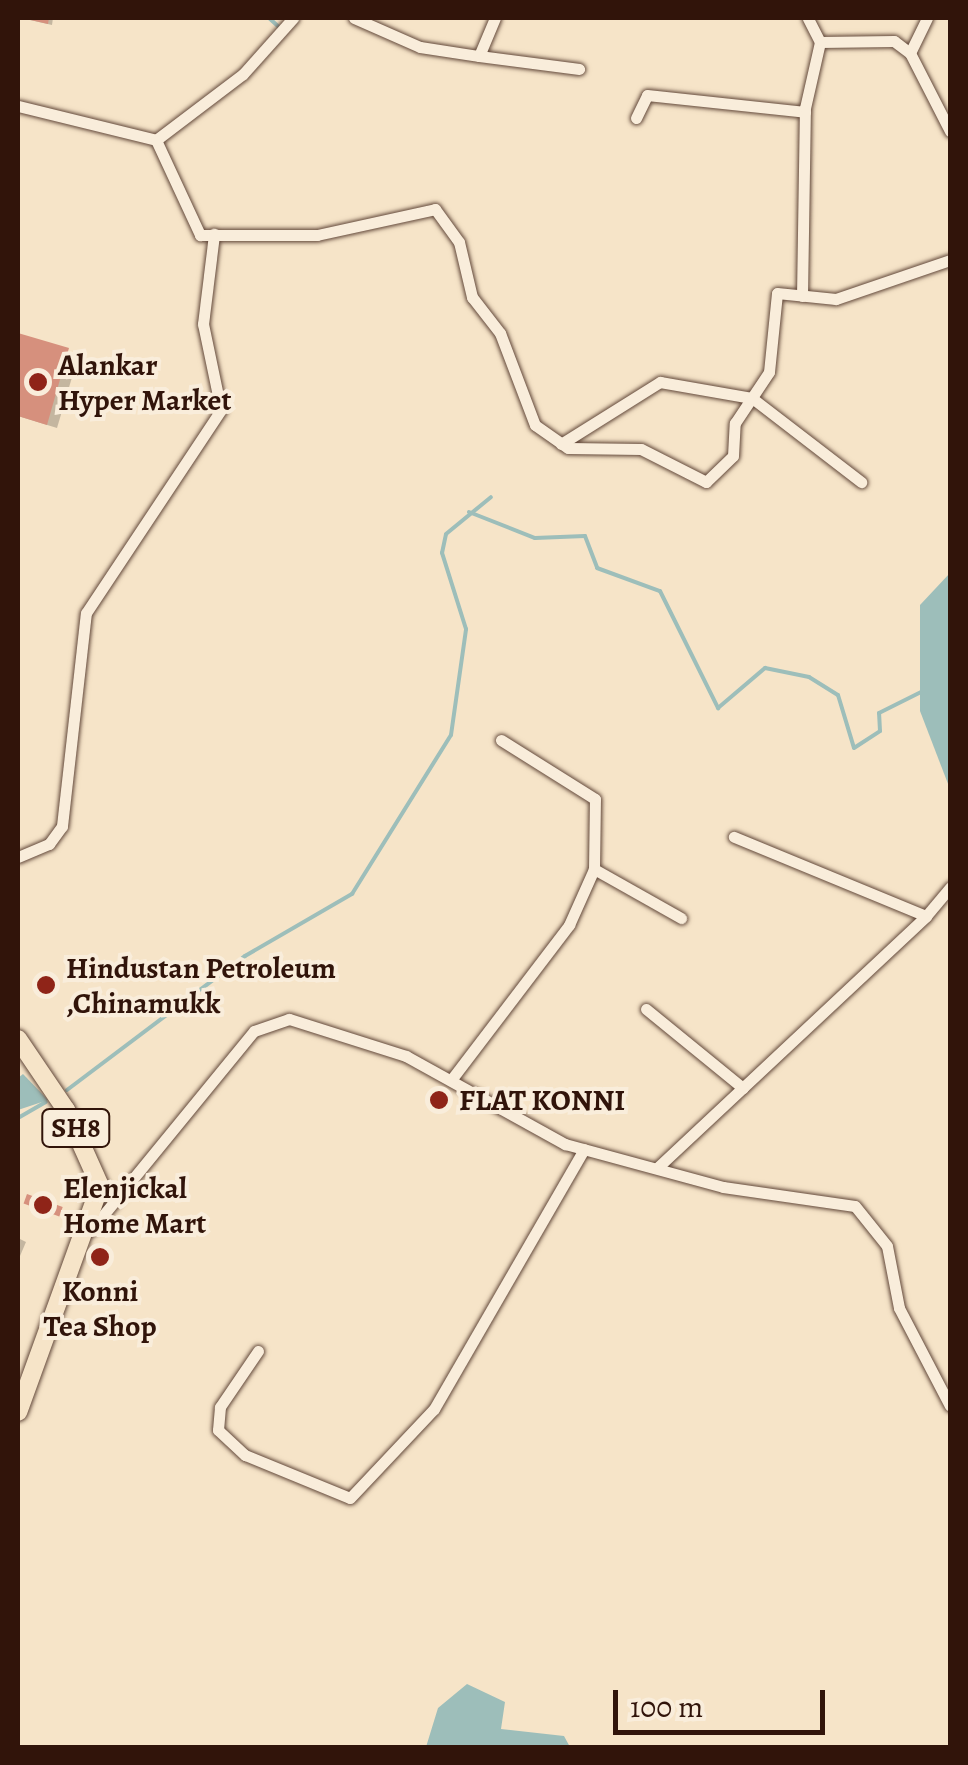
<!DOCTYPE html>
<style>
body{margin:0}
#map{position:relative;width:968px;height:1765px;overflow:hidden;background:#f6e4c8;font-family:Alegreya,serif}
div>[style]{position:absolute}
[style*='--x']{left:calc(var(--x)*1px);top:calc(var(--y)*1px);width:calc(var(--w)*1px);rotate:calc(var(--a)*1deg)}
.water>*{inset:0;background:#9dbeba}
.shadow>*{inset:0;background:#0003}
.stream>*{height:4px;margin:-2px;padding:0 2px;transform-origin:2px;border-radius:2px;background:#9dbeba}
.building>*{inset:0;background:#d6907d;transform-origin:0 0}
.roads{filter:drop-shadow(0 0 2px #62483a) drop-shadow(0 0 2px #62483a)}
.minor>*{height:11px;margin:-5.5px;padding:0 5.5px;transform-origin:5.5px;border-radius:5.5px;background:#f9eddb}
.primary>*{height:18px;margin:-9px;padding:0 9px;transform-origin:9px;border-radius:9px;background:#f6e4c8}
.dots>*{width:28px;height:28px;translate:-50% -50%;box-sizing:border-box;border:5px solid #f9eddb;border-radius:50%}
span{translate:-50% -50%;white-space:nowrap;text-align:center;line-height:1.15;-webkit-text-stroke:8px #f9eddb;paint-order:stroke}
.shield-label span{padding:2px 8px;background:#f9eddb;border:2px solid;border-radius:8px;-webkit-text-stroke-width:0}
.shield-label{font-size:28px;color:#31140a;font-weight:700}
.poi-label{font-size:30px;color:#31140a;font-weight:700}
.left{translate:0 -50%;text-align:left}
.frame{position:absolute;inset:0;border:20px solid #31140a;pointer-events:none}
.scale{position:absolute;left:613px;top:1690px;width:212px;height:45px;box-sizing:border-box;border:5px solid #31140a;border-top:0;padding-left:12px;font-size:30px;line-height:35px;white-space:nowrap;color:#31140a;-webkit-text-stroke:8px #f9eddb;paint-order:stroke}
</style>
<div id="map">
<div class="water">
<i style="clip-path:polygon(950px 573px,950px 789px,920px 711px,920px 605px)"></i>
<i style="clip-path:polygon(23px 1074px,48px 1100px,18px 1110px,18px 1078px)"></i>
<i style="clip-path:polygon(467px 1684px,505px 1702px,501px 1729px,564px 1736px,570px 1747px,426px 1747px,438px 1708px)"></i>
</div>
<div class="shadow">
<i style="clip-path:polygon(21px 18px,53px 18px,52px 25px)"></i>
<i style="clip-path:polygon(18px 336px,78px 357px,57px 428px,18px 416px)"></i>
<i style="clip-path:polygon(18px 1238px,26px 1242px,20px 1256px,18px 1254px)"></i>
</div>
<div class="stream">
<i style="--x:269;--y:18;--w:13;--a:42"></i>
<i style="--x:469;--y:512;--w:71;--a:21.5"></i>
<i style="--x:535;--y:538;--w:50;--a:-2.3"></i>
<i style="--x:585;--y:536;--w:34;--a:69"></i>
<i style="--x:597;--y:568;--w:67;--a:20.1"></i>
<i style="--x:660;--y:591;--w:131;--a:63.6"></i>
<i style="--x:718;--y:708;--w:62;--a:-40.4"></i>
<i style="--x:765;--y:668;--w:45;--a:11.6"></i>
<i style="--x:809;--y:677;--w:34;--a:32"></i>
<i style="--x:838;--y:695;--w:55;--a:73.2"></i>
<i style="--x:854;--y:748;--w:31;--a:-33"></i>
<i style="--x:880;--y:731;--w:18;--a:-93"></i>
<i style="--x:879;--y:713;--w:47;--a:-26.6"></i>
<i style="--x:67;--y:1090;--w:223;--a:-37"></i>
<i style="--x:245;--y:956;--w:124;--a:-30.1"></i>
<i style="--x:352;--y:894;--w:187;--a:-58.1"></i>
<i style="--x:451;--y:735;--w:107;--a:-81.9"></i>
<i style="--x:466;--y:629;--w:80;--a:-107.5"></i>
<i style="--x:442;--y:553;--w:19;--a:-78"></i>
<i style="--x:446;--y:534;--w:58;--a:-39.4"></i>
<i style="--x:18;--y:1118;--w:32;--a:-30"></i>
</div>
<div class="building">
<i style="clip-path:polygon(22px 18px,49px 18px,48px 24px)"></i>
<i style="clip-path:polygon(18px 333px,69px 348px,47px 425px,18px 416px)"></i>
<i style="left:27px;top:1194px;width:38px;height:10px;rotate:20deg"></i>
</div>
<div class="roads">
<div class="minor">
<i style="--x:354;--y:18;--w:72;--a:23.7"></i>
<i style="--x:420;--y:47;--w:60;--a:8.7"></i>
<i style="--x:479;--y:56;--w:41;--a:-67.2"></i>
<i style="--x:820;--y:42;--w:74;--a:-0.8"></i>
<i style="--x:894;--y:41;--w:20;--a:37"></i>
<i style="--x:910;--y:53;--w:88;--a:62.9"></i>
<i style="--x:910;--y:53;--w:39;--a:-64"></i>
<i style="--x:479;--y:56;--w:101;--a:7.4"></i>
<i style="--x:18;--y:106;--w:142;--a:13.8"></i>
<i style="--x:156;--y:140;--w:105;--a:65.1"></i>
<i style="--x:200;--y:235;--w:117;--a:0"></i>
<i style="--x:317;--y:235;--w:121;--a:-12.4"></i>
<i style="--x:435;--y:209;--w:41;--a:54"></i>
<i style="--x:459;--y:242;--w:57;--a:76.7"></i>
<i style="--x:472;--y:297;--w:46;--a:52.1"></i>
<i style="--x:500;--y:333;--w:98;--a:69.2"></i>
<i style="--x:535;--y:425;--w:40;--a:34.9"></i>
<i style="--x:568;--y:448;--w:73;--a:0.8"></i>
<i style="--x:641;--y:449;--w:73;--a:26.9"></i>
<i style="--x:706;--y:482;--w:37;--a:-44"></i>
<i style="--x:733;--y:456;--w:33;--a:-87"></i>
<i style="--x:735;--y:423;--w:61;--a:-56.3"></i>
<i style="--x:769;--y:372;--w:79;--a:-84.2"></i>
<i style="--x:777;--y:293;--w:59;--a:5.8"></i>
<i style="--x:836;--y:299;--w:120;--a:-18.9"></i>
<i style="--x:636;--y:118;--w:25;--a:-64"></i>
<i style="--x:647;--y:95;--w:159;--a:6.1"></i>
<i style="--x:156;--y:140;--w:109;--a:-37.2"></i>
<i style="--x:243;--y:74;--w:75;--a:-48.2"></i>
<i style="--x:802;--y:296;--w:188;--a:-89.1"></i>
<i style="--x:805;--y:108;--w:68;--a:-77.2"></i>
<i style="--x:820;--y:42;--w:27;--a:-117"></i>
<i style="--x:561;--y:444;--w:117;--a:-32.1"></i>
<i style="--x:660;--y:382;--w:93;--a:9.9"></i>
<i style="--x:752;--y:398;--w:138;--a:37.6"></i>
<i style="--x:18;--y:857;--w:34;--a:-23"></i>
<i style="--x:49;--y:844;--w:22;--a:-54"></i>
<i style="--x:62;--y:826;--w:214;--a:-83.6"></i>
<i style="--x:86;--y:613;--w:244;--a:-56.4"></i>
<i style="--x:221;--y:410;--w:88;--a:-101.8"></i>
<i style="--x:203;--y:324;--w:91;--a:-83"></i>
<i style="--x:594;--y:869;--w:100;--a:29.4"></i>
<i style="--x:926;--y:916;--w:38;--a:-50"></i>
<i style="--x:646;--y:1009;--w:125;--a:39.2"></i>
<i style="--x:451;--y:1080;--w:195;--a:-52.7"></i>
<i style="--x:569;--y:925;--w:61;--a:-65.9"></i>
<i style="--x:594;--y:869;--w:70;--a:-89.2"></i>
<i style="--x:595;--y:799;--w:111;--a:-147.9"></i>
<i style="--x:657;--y:1168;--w:369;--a:-43.1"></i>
<i style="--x:926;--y:916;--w:208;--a:-157.6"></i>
<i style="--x:91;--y:1230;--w:257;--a:-50.7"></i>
<i style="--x:254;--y:1031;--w:37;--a:-19"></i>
<i style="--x:289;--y:1019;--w:123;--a:17.5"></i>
<i style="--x:406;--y:1056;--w:182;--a:29"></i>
<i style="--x:565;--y:1144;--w:164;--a:15.2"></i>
<i style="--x:723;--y:1187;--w:133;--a:8.2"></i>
<i style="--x:855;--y:1206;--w:51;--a:51.3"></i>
<i style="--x:887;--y:1246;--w:63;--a:79"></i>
<i style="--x:899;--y:1308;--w:110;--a:62.5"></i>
<i style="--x:258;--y:1351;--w:68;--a:124.2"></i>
<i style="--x:220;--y:1407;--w:23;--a:95"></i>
<i style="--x:218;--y:1430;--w:37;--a:43"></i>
<i style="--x:245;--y:1455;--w:113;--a:22.3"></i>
<i style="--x:350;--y:1498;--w:122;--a:-46.7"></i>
<i style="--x:434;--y:1409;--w:300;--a:-60"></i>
</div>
<div class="primary">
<i style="--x:18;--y:1039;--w:86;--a:55.9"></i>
<i style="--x:66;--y:1110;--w:83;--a:65.9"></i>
<i style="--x:100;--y:1186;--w:240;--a:109.9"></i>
</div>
</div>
<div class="dots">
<i style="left:38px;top:382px;background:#8f2418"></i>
<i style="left:46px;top:985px;background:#8f2418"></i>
<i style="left:439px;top:1100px;background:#8f2418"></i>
<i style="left:43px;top:1205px;background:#8f2418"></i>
<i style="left:100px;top:1257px;background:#8f2418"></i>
</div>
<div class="shield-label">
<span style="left:76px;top:1128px">SH8</span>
</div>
<div class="poi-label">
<span class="left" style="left:58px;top:382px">Alankar<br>Hyper Market</span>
<span class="left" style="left:66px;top:985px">Hindustan Petroleum<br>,Chinamukk</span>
<span class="left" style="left:459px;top:1100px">FLAT KONNI</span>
<span class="left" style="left:63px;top:1205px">Elenjickal<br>Home Mart</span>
<span style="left:100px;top:1308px">Konni<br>Tea Shop</span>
</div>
<div class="frame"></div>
<div class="scale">100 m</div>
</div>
